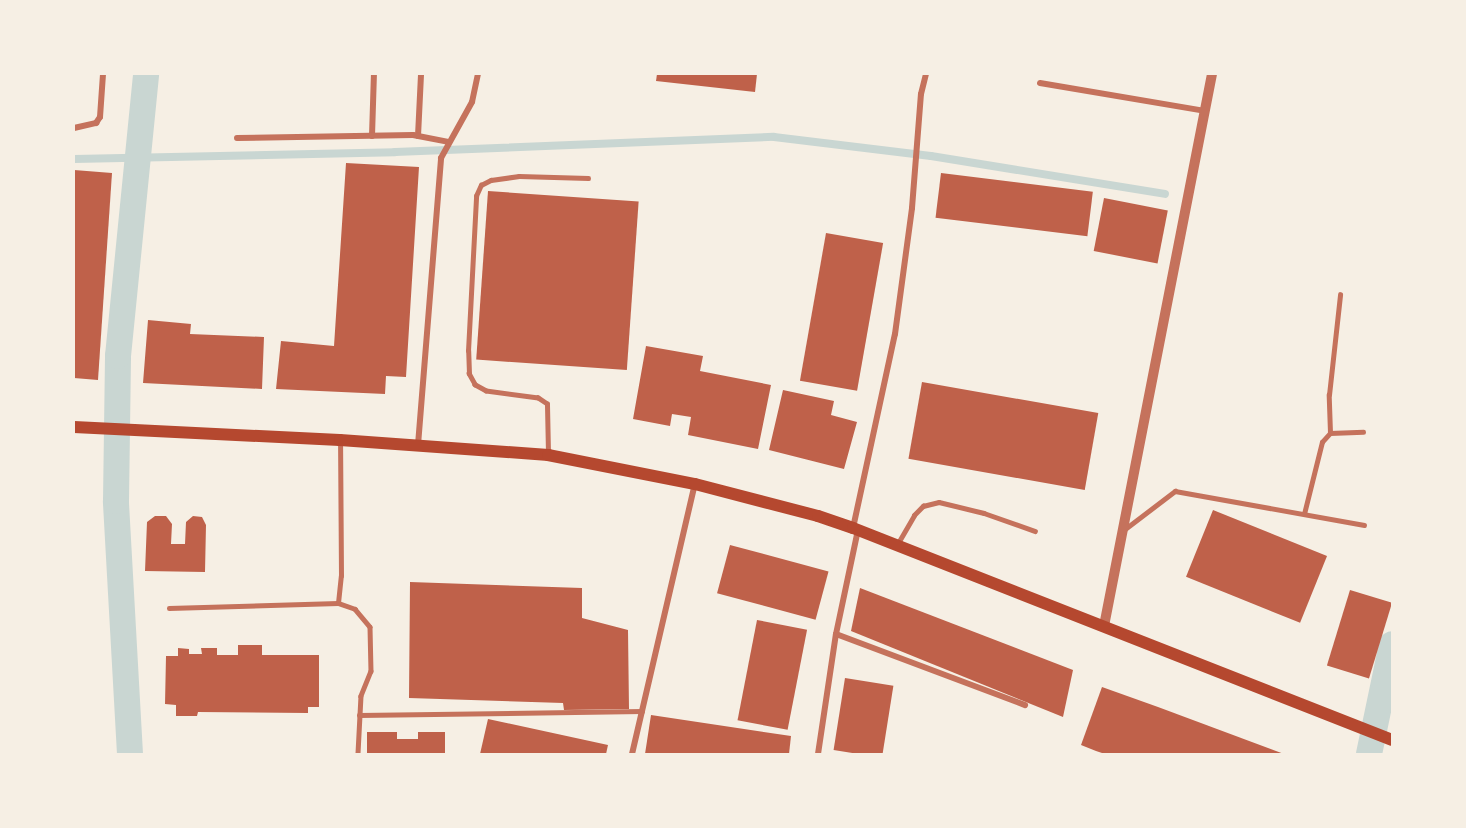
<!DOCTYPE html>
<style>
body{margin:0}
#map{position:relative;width:1466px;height:828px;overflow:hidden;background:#f6efe4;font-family:"IBM Plex Serif",serif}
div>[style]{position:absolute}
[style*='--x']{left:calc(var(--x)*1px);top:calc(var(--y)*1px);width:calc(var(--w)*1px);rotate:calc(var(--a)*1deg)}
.stream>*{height:8px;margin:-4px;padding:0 4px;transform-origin:4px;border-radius:4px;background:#c9d6d2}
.canal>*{height:26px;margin:-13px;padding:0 13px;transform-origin:13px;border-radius:13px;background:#c9d6d2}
.building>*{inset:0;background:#bf614a;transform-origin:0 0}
.service>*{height:4.5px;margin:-2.25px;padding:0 2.25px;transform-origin:2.25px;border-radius:2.25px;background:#c5725c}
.minor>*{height:6px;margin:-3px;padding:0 3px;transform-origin:3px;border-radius:3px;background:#c5725c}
.tertiary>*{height:10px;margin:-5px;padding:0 5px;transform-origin:5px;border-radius:5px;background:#c5725c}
.secondary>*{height:12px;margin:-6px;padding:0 6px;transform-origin:6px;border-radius:6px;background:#b5482f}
span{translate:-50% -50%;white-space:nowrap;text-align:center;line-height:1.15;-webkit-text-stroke:6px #f6efe4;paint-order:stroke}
.frame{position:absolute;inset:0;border:75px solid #f6efe4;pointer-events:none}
</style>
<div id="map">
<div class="stream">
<i style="--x:74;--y:159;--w:321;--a:-1.2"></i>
<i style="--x:395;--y:152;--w:379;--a:-2.3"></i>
<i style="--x:774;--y:137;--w:158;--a:6.9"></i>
<i style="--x:931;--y:156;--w:237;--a:9.2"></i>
</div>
<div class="canal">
<i style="--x:130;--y:754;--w:253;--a:-93.2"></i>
<i style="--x:116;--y:501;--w:145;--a:-89.2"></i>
<i style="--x:118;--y:356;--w:283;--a:-84.3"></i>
<i style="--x:1369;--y:754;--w:112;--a:-78.2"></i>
</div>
<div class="building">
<i style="clip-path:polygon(657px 74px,757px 74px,755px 92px,656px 81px)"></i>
<i style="clip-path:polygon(346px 163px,419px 167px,406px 377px,386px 376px,385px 394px,276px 389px,281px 341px,334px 346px)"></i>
<i style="clip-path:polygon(74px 170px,112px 173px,98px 380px,74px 378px)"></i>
<i style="left:941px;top:173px;width:153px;height:45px;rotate:7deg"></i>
<i style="left:488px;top:191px;width:151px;height:169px;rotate:4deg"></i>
<i style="left:1104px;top:198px;width:65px;height:54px;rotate:11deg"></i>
<i style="left:826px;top:233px;width:58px;height:150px;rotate:10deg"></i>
<i style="clip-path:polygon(148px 320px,191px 324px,190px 334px,264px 337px,262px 389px,143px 383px)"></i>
<i style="clip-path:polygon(646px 346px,703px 356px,700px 371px,771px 385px,758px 449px,688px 435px,691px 417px,672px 414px,670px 426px,633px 419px)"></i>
<i style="left:922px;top:382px;width:179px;height:78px;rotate:10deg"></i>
<i style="clip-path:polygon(783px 390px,834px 401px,831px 415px,857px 422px,844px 469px,769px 450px)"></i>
<i style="left:1213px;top:510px;width:123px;height:72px;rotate:22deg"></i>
<i style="clip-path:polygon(155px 516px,166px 516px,172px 524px,171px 544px,185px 544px,186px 522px,193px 516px,202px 517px,206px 525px,205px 572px,145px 571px,147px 522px)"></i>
<i style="left:730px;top:545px;width:102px;height:50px;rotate:15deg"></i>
<i style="clip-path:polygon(410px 582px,582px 588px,582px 618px,628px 630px,629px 709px,564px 710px,563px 703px,409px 698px)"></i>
<i style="clip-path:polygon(860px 588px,1073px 670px,1063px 717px,851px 631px)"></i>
<i style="left:1350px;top:590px;width:44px;height:79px;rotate:17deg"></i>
<i style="left:757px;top:620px;width:51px;height:102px;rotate:11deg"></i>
<i style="clip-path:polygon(238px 645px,262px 645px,262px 655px,319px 655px,319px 707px,308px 707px,308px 713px,198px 712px,197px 716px,176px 716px,176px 705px,165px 704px,166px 656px,178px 656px,178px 648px,189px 649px,189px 654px,202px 654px,201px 648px,217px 648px,217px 655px,238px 655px)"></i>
<i style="left:845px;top:678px;width:49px;height:73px;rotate:9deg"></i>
<i style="clip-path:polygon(1102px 687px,1158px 707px,1284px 754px,1105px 754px,1096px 751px,1081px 745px)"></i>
<i style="clip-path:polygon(651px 715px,791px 736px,789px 754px,645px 754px)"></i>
<i style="clip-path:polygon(488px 719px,608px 745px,606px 754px,480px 754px)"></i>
<i style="clip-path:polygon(367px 732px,397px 732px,397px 739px,418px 739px,418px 732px,445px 732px,445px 754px,367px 754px)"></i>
</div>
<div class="service">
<i style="--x:1330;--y:433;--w:38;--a:-92"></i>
<i style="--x:1329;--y:395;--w:101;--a:-83.7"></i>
<i style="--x:548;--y:453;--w:49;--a:-91.2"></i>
<i style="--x:547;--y:404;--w:11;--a:-146"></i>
<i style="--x:538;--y:398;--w:52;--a:-172.3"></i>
<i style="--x:486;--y:391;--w:13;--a:-151"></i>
<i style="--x:475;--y:385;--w:13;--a:-119"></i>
<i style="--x:469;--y:374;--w:23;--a:-92"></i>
<i style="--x:468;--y:351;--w:155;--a:-87"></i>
<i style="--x:476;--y:196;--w:12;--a:-66"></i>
<i style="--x:481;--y:185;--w:11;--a:-27"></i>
<i style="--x:491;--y:180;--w:28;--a:-8"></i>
<i style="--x:519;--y:176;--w:69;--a:1.7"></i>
<i style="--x:1304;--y:514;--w:74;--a:-76"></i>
<i style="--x:1322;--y:442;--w:12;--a:-48"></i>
<i style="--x:1330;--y:433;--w:33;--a:-2"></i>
<i style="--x:1125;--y:529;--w:63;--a:-37.2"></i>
<i style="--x:1175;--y:491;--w:192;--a:10.2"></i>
<i style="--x:897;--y:545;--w:34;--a:-60"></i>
<i style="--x:914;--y:515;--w:13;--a:-45"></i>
<i style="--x:923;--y:506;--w:16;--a:-14"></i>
<i style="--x:939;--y:502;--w:46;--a:13.7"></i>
<i style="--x:984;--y:513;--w:54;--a:19.4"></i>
<i style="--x:338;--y:603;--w:18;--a:19"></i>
<i style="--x:355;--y:609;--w:23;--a:50"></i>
<i style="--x:370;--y:627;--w:44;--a:88.7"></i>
<i style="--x:371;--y:671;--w:27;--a:112"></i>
<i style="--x:361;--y:696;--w:58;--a:93"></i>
<i style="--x:169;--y:608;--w:169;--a:-1.7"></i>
<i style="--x:338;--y:603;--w:27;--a:-84"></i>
<i style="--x:341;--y:576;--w:134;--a:-90.4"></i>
<i style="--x:359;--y:715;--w:283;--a:-0.8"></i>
</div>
<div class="minor">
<i style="--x:1040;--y:83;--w:167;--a:9.6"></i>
<i style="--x:74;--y:128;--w:23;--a:-13"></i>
<i style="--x:96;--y:123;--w:7;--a:-56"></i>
<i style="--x:100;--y:117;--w:43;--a:-86"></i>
<i style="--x:372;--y:136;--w:62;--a:-88.2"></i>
<i style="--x:418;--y:136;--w:62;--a:-87.2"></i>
<i style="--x:237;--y:138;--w:176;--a:-1"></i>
<i style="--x:413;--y:135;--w:36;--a:11"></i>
<i style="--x:418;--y:445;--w:288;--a:-85.4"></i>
<i style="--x:441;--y:158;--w:64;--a:-61"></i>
<i style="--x:472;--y:102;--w:29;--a:-78"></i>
<i style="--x:853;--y:528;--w:198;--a:-77.8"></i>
<i style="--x:895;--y:334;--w:127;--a:-82.3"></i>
<i style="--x:912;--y:208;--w:114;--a:-85.5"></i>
<i style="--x:921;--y:94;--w:21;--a:-76"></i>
<i style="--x:836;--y:634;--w:202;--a:20.6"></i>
<i style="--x:632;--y:754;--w:277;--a:-76.9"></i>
<i style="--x:818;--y:754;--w:121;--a:-81.5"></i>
<i style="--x:836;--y:634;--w:106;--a:-78.1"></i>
</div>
<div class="tertiary">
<i style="--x:1104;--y:626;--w:562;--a:-78.93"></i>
</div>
<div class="secondary">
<i style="--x:74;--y:427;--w:266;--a:2.8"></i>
<i style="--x:340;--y:440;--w:209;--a:4.1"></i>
<i style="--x:548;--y:455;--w:150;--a:11.2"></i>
<i style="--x:695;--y:484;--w:127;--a:14.6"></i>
<i style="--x:818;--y:516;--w:37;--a:19"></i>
<i style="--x:853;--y:528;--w:579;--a:21.47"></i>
</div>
<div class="frame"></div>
</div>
